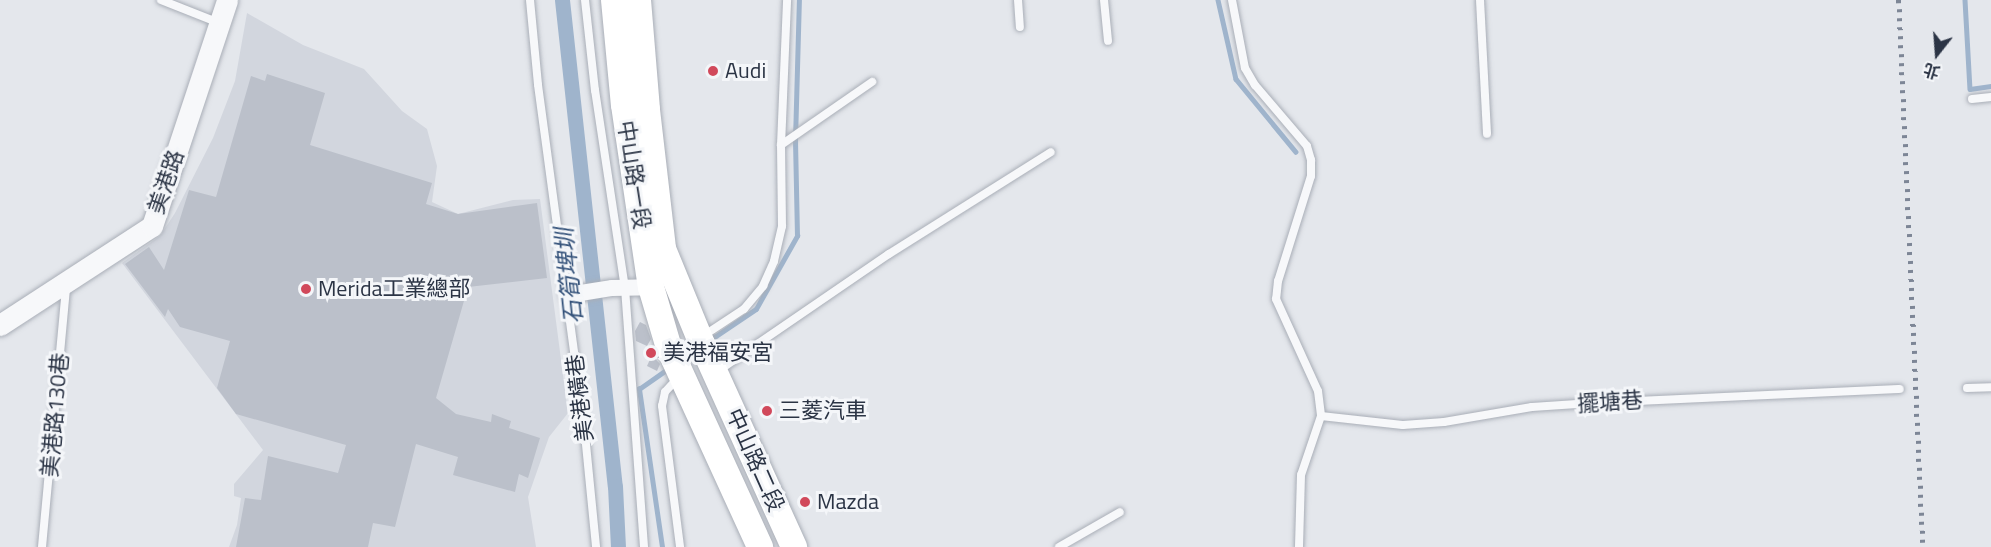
<!DOCTYPE html>
<meta charset="utf-8">
<style>
body{margin:0}
#map{position:relative;width:1991px;height:547px;overflow:hidden;background:#e4e7ec;font-family:"Titillium Web","Noto Sans TC",sans-serif}
div>[style]{position:absolute}
[style*='--x']{left:calc(var(--x)*1px);top:calc(var(--y)*1px);width:calc(var(--w)*1px);rotate:calc(var(--a)*1deg)}
.built>*{inset:0;background:#d2d6de}
.stream>*{height:4.5px;margin:-2.25px;padding:0 2.25px;transform-origin:2.25px;border-radius:2.25px;background:#9fb4cc}
.canal>*{height:15px;margin:-7.5px;padding:0 7.5px;transform-origin:7.5px;border-radius:7.5px;background:#9fb4cc}
.building>*{inset:0;background:#bbc0ca}
.roads{filter:drop-shadow(0 0 2px #a9aeb7) drop-shadow(0 0 2px #a9aeb7)}
.service>*{height:8px;margin:-4px;padding:0 4px;transform-origin:4px;border-radius:4px;background:#f7f8fa}
.minor>*{height:16px;margin:-8px;padding:0 8px;transform-origin:8px;border-radius:8px;background:#f7f8fa}
.tertiary>*{height:21px;margin:-10.5px;padding:0 10.5px;transform-origin:10.5px;border-radius:10.5px;background:#f7f8fa}
.primary>*{height:26px;margin:-13px;padding:0 13px;transform-origin:13px;border-radius:13px;background:#fff}
.rail>*{height:4.5px;margin-top:-2.25px;transform-origin:0;background:repeating-linear-gradient(90deg,#7d8696 0 3px,transparent 0 9px)}
.dots>*{width:16px;height:16px;translate:-50% -50%;box-sizing:border-box;border:3px solid #f4f6f9;border-radius:50%}
span{translate:-50% -50%;white-space:nowrap;text-align:center;line-height:1.15;-webkit-text-stroke:6px #f4f6f9;paint-order:stroke}
.poi-label{font-size:22px;color:#2b3445}
.left{translate:0 -50%;text-align:left}
.street-label{font-size:22px;color:#2b3445}
.water-label{font-size:24px;color:#34527a;font-style:italic}
.north{position:absolute;left:1907px;top:24px;width:60px;height:60px;-webkit-text-stroke:4px #f4f6f9;paint-order:stroke;rotate:197deg;font-size:16px;font-weight:700;line-height:24px;text-align:center;color:#2b3445}
.north::after{content:'';display:block;margin:auto;width:21px;height:27px;background:#2b3445;clip-path:polygon(50% 0,100% 100%,50% 72%,0 100%)}
</style>
<div id="map">
<div class="built">
<i style="clip-path:polygon(247px 13px,303px 45px,364px 69px,402px 111px,427px 129px,437px 166px,432px 202px,458px 214px,513px 200px,540px 199px,568px 413px,549px 437px,528px 497px,536px 547px,229px 547px,237px 525px,241px 498px,234px 496px,234px 484px,263px 450px,122px 263px,160px 236px,175px 213px,213px 138px,235px 81px)"></i>
</div>
<div class="stream">
<i style="--x:1218;--y:0;--w:81;--a:77.2"></i>
<i style="--x:1236;--y:79;--w:94;--a:50.6"></i>
<i style="--x:1965;--y:0;--w:89;--a:86.8"></i>
<i style="--x:1970;--y:89;--w:21;--a:-8"></i>
<i style="--x:710;--y:340;--w:55;--a:-34"></i>
<i style="--x:756;--y:309;--w:84;--a:-60.7"></i>
<i style="--x:797;--y:236;--w:96;--a:-91.2"></i>
<i style="--x:795;--y:140;--w:140;--a:-88.4"></i>
<i style="--x:662;--y:547;--w:160;--a:-98.3"></i>
<i style="--x:639;--y:389;--w:35;--a:-35"></i>
</div>
<div class="canal">
<i style="--x:562;--y:0;--w:489;--a:83.8"></i>
<i style="--x:615;--y:486;--w:61;--a:87.2"></i>
</div>
<div class="building">
<i style="clip-path:polygon(267px 74px,325px 93px,310px 145px,432px 183px,426px 204px,458px 214px,537px 203px,547px 278px,468px 287px,436px 398px,456px 414px,491px 422px,492px 414px,511px 421px,509px 428px,540px 438px,528px 478px,519px 474px,515px 492px,453px 475px,458px 457px,416px 444px,395px 527px,373px 523px,368px 547px,236px 547px,245px 498px,261px 500px,268px 456px,338px 473px,346px 445px,236px 414px,217px 388px,230px 341px,180px 327px,168px 309px,165px 317px,125px 264px,149px 247px,164px 270px,189px 190px,216px 197px,251px 76px,265px 81px)"></i>
<i style="clip-path:polygon(640px 322px,646px 325px,651px 339px,647px 346px,636px 341px,635px 331px)"></i>
<i style="clip-path:polygon(652px 355px,660px 364px,657px 371px,647px 366px)"></i>
</div>
<div class="roads">
<div class="service">
<i style="--x:161;--y:0;--w:62;--a:21.6"></i>
<i style="--x:530;--y:0;--w:85;--a:84.6"></i>
<i style="--x:538;--y:85;--w:342;--a:82.3"></i>
<i style="--x:584;--y:424;--w:124;--a:84.4"></i>
<i style="--x:585;--y:0;--w:91;--a:83.7"></i>
<i style="--x:595;--y:90;--w:200;--a:81.4"></i>
<i style="--x:625;--y:288;--w:260;--a:85.8"></i>
<i style="--x:1018;--y:0;--w:27;--a:86"></i>
<i style="--x:1104;--y:0;--w:41;--a:84.4"></i>
<i style="--x:1232;--y:0;--w:69;--a:79.2"></i>
<i style="--x:1245;--y:68;--w:20;--a:60"></i>
<i style="--x:1255;--y:85;--w:80;--a:49.6"></i>
<i style="--x:1307;--y:146;--w:15;--a:74"></i>
<i style="--x:1311;--y:160;--w:16;--a:90"></i>
<i style="--x:1311;--y:176;--w:110;--a:107.4"></i>
<i style="--x:1278;--y:281;--w:18;--a:96"></i>
<i style="--x:1276;--y:299;--w:101;--a:65.5"></i>
<i style="--x:1318;--y:391;--w:25;--a:83"></i>
<i style="--x:1321;--y:416;--w:62;--a:108.7"></i>
<i style="--x:1301;--y:475;--w:72;--a:91.6"></i>
<i style="--x:1480;--y:0;--w:134;--a:87"></i>
<i style="--x:1972;--y:99;--w:19;--a:-6"></i>
<i style="--x:781;--y:145;--w:111;--a:-34.7"></i>
<i style="--x:703;--y:336;--w:49;--a:-33.4"></i>
<i style="--x:744;--y:309;--w:30;--a:-50"></i>
<i style="--x:763;--y:286;--w:27;--a:-66"></i>
<i style="--x:774;--y:261;--w:36;--a:-77"></i>
<i style="--x:782;--y:226;--w:81;--a:-90.7"></i>
<i style="--x:781;--y:145;--w:145;--a:-87.6"></i>
<i style="--x:718;--y:371;--w:207;--a:-34.4"></i>
<i style="--x:889;--y:254;--w:191;--a:-32.2"></i>
<i style="--x:678;--y:378;--w:19;--a:133"></i>
<i style="--x:665;--y:392;--w:14;--a:102"></i>
<i style="--x:662;--y:406;--w:142;--a:82.7"></i>
<i style="--x:1967;--y:388;--w:24;--a:-2"></i>
<i style="--x:1321;--y:416;--w:82;--a:6.3"></i>
<i style="--x:1403;--y:425;--w:41;--a:-4.2"></i>
<i style="--x:1444;--y:422;--w:89;--a:-9.7"></i>
<i style="--x:1532;--y:407;--w:60;--a:-3.8"></i>
<i style="--x:1592;--y:403;--w:308;--a:-2.6"></i>
<i style="--x:42;--y:547;--w:262;--a:-84.7"></i>
<i style="--x:1059;--y:547;--w:70;--a:-29.8"></i>
</div>
<div class="minor">
<i style="--x:568;--y:295;--w:45;--a:-9"></i>
<i style="--x:612;--y:288;--w:39;--a:-1"></i>
</div>
<div class="tertiary">
<i style="--x:0;--y:325;--w:181;--a:-33.1"></i>
<i style="--x:152;--y:226;--w:238;--a:-71.6"></i>
</div>
<div class="primary">
<i style="--x:614;--y:0;--w:105;--a:84.6"></i>
<i style="--x:624;--y:105;--w:184;--a:81.6"></i>
<i style="--x:651;--y:287;--w:64;--a:73.6"></i>
<i style="--x:669;--y:348;--w:219;--a:65.4"></i>
<i style="--x:638;--y:0;--w:110;--a:85.3"></i>
<i style="--x:647;--y:110;--w:140;--a:83.4"></i>
<i style="--x:663;--y:249;--w:103;--a:67.7"></i>
<i style="--x:702;--y:344;--w:223;--a:65.6"></i>
</div>
</div>
<div class="rail">
<i style="--x:1899;--y:0;--w:548;--a:87.49"></i>
</div>
<div class="dots">
<i style="left:713px;top:71px;background:#d1495b"></i>
<i style="left:306px;top:289px;background:#d1495b"></i>
<i style="left:651px;top:353px;background:#d1495b"></i>
<i style="left:767px;top:411px;background:#d1495b"></i>
<i style="left:805px;top:502px;background:#d1495b"></i>
</div>
<div class="poi-label">
<span class="left" style="left:725px;top:71px">Audi</span>
<span class="left" style="left:318px;top:289px">Merida工業總部</span>
<span class="left" style="left:663px;top:353px">美港福安宮</span>
<span class="left" style="left:779px;top:411px">三菱汽車</span>
<span class="left" style="left:817px;top:502px">Mazda</span>
</div>
<div class="street-label">
<span style="left:634px;top:175px;rotate:81deg">中山路一段</span>
<span style="left:166px;top:182px;rotate:-71deg">美港路</span>
<span style="left:580px;top:398px;rotate:-97deg">美港橫巷</span>
<span style="left:1610px;top:402px;rotate:-4deg">擺塘巷</span>
<span style="left:55px;top:415px;rotate:-85deg">美港路130巷</span>
<span style="left:755px;top:460px;rotate:66deg">中山路二段</span>
</div>
<div class="water-label">
<span style="left:569px;top:276px;rotate:-96deg">石筍埤圳</span>
</div>
<div class="north">北</div>
</div>
